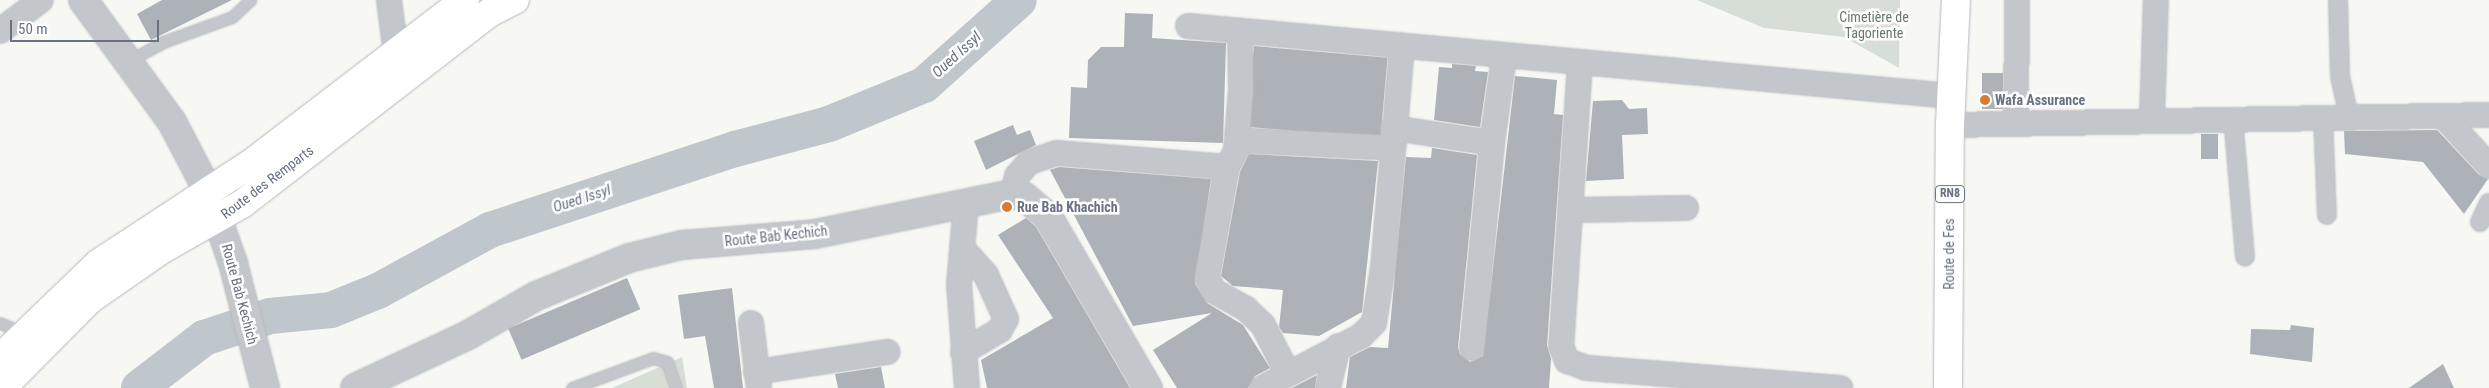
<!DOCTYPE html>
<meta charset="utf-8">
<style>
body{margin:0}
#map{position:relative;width:2489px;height:388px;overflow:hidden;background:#f7f7f4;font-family:"Roboto Condensed",sans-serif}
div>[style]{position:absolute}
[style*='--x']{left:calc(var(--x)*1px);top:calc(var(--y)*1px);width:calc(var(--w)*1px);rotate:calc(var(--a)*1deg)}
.green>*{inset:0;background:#d7ded6}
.river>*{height:36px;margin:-18px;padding:0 18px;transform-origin:18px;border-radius:18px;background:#bfc6cc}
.building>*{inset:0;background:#acb2b8;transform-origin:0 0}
.roads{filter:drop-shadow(0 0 1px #b6b9be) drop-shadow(0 0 1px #b6b9be)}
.service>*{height:11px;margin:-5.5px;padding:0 5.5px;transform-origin:5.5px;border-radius:5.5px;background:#c3c6ca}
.pedestrian>*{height:18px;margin:-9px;padding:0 9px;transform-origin:9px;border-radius:9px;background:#c3c6ca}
.minor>*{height:24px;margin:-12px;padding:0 12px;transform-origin:12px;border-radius:12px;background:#c3c6ca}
.tertiary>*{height:28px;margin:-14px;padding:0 14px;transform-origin:14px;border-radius:14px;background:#c3c6ca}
.secondary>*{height:28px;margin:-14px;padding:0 14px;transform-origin:14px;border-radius:14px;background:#fff}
.primary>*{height:28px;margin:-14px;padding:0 14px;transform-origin:14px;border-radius:14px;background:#fff}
.dots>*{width:14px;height:14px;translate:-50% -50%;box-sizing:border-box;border:2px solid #fff;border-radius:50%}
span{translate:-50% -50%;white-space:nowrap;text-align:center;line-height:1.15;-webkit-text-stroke:5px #fff;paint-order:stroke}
.shield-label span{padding:1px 4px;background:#fff;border:1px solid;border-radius:4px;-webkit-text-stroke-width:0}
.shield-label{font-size:12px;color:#687283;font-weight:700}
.park-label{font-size:14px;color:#677b67}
.poi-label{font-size:14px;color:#687283;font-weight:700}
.left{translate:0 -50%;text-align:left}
.street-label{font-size:14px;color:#687283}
.water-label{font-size:15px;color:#64737f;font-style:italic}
.scale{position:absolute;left:10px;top:20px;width:149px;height:22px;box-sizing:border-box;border:2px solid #687283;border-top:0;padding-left:6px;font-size:15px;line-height:18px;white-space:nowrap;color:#687283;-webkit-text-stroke:4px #fff;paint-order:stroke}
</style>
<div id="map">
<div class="green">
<i style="clip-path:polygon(1697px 0,1900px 0,1899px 68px,1844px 37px,1764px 28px)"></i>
<i style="clip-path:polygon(682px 357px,687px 388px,612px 388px)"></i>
</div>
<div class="river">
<i style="--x:139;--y:388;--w:82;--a:-37.6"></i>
<i style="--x:204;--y:338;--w:70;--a:-18.4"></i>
<i style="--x:270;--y:316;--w:61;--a:-5.6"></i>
<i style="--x:331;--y:310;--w:51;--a:-22"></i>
<i style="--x:378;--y:291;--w:128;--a:-28.6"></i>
<i style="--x:490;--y:230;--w:258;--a:-18.3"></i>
<i style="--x:735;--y:149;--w:97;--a:-14.9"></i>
<i style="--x:829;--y:124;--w:103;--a:-22.3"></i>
<i style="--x:924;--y:85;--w:127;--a:-41.8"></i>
</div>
<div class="building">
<i style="clip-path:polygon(162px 0,232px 0,151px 40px,137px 14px)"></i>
<i style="clip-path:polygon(1125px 13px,1153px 14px,1152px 38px,1226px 43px,1223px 143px,1069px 138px,1071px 87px,1087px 88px,1088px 60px,1101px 47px,1124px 47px)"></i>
<i style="left:1254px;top:46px;width:134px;height:81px;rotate:5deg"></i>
<i style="clip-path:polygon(1452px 64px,1476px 66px,1475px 71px,1488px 72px,1480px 127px,1434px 120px,1439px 67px,1452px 68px)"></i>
<i style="left:1982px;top:73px;width:21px;height:36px"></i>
<i style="clip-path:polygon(1515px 76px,1557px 80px,1554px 114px,1563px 115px,1547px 345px,1551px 359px,1549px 388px,1346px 388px,1350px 357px,1370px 347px,1388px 348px,1406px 157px,1431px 158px,1432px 148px,1477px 155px,1458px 347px,1460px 354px,1470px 362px,1483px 356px)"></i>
<i style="clip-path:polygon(1622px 100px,1629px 109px,1647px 108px,1648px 134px,1622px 135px,1624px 179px,1586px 181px,1593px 101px)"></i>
<i style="clip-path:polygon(1013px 125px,1017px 135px,1030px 130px,1036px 145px,986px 170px,974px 141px)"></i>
<i style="clip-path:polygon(2437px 130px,2479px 175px,2488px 179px,2464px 214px,2423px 162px,2345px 154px,2344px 131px)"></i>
<i style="left:2201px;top:134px;width:17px;height:25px"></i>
<i style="clip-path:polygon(1249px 154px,1378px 161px,1362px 312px,1319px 336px,1283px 333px,1279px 327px,1283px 290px,1233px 286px,1221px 276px,1240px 172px)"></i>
<i style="clip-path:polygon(1059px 167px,1211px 179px,1195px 284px,1207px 303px,1243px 325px,1270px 368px,1255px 376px,1248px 388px,1177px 388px,1153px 350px,1212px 313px,1133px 326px,1050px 170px)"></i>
<i style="clip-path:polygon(1026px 218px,1036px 227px,1130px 388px,987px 388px,981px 360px,1053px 318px,998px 235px)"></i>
<i style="left:627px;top:278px;width:34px;height:129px;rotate:67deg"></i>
<i style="clip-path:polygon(732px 288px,743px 388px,714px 388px,705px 336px,684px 339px,678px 295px)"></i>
<i style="clip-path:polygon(2291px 325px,2314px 328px,2312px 362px,2250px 354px,2251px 329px,2290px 330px)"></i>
<i style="clip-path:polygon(2443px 364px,2454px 388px,2409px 388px)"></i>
<i style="clip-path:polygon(881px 367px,885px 388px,838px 388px,835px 374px)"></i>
<i style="clip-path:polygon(1317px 375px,1315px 388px,1292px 388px)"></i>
</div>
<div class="roads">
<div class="service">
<i style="--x:128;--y:61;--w:40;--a:-28"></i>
<i style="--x:163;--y:42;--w:73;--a:-19.9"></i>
<i style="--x:232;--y:17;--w:25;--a:-43"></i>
<i style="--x:0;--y:323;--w:26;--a:23"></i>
<i style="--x:572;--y:388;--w:86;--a:-20.3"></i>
<i style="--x:653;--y:358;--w:15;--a:16"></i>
<i style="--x:667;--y:362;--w:28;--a:71"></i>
</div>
<div class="pedestrian">
<i style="--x:2338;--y:0;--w:76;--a:88.5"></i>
<i style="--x:2340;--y:76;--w:42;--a:77.6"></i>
<i style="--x:2233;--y:117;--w:140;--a:85.1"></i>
<i style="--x:2323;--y:117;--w:98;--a:87.7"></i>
<i style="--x:2480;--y:222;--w:21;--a:-65"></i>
</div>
<div class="minor">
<i style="--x:389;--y:0;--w:53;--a:82.5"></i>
<i style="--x:1188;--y:26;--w:766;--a:5.24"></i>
<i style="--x:0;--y:31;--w:51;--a:-37.1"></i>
<i style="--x:1240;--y:31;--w:59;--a:89"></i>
<i style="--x:1241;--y:90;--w:61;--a:94.7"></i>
<i style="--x:1236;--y:151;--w:18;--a:119"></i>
<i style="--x:1227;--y:167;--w:113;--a:100.2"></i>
<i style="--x:1207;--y:278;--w:15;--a:62"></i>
<i style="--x:1214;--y:291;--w:37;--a:29"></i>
<i style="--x:1246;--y:309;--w:23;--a:43"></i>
<i style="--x:1263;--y:325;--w:53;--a:62.9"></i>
<i style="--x:1580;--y:63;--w:284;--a:93.8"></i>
<i style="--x:1561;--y:346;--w:16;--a:68"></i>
<i style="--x:1567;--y:361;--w:21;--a:19"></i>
<i style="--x:1587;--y:368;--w:254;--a:4.5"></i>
<i style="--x:2444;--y:117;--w:67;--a:47.4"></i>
<i style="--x:2152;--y:118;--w:118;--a:-88.1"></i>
<i style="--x:2016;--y:123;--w:123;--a:-89.5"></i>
<i style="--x:1950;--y:125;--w:539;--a:-1.06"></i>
<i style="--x:1393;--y:128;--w:100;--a:8.6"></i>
<i style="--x:1492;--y:143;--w:88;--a:-82.1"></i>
<i style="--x:1237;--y:140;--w:156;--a:2.9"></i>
<i style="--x:1012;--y:194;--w:19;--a:-74"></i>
<i style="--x:1017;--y:176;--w:18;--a:-49"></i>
<i style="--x:1029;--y:162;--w:29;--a:-18"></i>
<i style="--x:1057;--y:153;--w:171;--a:4.7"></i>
<i style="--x:966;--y:203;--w:81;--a:94.9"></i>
<i style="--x:959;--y:284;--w:104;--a:85.6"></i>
<i style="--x:1573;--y:210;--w:113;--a:-1"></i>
<i style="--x:962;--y:248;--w:36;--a:48"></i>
<i style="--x:986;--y:275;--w:48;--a:65.6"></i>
<i style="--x:1006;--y:319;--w:13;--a:119"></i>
<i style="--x:1000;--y:330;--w:43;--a:149.3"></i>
<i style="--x:751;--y:323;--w:65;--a:83"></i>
<i style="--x:1472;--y:348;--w:206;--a:-84.4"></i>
<i style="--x:756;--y:372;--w:133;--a:-8.7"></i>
<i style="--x:1262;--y:388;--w:112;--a:-27.7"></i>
<i style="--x:1361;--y:336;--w:18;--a:-45"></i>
<i style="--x:1374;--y:323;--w:56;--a:-80.7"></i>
<i style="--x:1383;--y:268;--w:223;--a:-85.1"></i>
<i style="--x:1328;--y:388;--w:43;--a:-76.6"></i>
</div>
<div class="tertiary">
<i style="--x:83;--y:0;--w:151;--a:53.9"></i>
<i style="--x:172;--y:122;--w:78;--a:62.4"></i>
<i style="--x:208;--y:191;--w:76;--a:70.9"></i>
<i style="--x:233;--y:263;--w:129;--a:75.6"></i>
<i style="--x:355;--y:388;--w:125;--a:-25.1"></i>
<i style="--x:468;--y:335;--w:78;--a:-29.8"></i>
<i style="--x:536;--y:296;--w:100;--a:-22.2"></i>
<i style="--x:629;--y:258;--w:55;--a:-13.8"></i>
<i style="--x:682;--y:245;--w:133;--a:-4.7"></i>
<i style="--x:815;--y:234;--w:201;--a:-11.5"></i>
<i style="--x:1012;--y:194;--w:13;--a:13"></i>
<i style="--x:1025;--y:197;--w:30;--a:41"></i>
<i style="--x:1048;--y:217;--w:198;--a:59.7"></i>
</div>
<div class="secondary">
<i style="--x:0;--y:358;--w:137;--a:-43.8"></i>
<i style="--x:99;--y:263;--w:179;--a:-33.2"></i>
<i style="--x:249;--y:165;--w:272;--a:-37.4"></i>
<i style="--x:2;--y:388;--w:124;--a:-45.3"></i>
<i style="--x:89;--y:300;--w:88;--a:-34.8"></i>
<i style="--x:161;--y:250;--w:93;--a:-29.6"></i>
<i style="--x:242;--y:204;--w:312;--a:-37.7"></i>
<i style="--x:489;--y:13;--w:29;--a:-27"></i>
</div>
<div class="primary">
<i style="--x:1948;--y:388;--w:263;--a:-89.6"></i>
<i style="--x:1950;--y:125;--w:125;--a:-87.3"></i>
</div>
</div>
<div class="dots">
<i style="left:1985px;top:100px;background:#d87b34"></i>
<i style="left:1007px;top:207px;background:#d87b34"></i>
</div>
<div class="shield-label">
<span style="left:1950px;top:194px">RN8</span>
</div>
<div class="park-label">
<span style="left:1874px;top:25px">Cimetière de<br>Tagoriente</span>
</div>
<div class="poi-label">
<span class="left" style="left:1995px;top:100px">Wafa Assurance</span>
<span class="left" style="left:1017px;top:207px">Rue Bab Khachich</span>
</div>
<div class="street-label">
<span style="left:267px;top:182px;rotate:-37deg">Route des Remparts</span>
<span style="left:776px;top:236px;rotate:-6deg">Route Bab Kechich</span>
<span style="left:1949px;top:254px;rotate:-90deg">Route de Fes</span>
<span style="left:240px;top:294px;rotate:75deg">Route Bab Kechich</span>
</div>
<div class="water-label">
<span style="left:957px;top:55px;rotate:-42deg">Oued Issyl</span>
<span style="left:582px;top:199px;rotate:-18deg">Oued Issyl</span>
</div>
<div class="scale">50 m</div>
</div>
